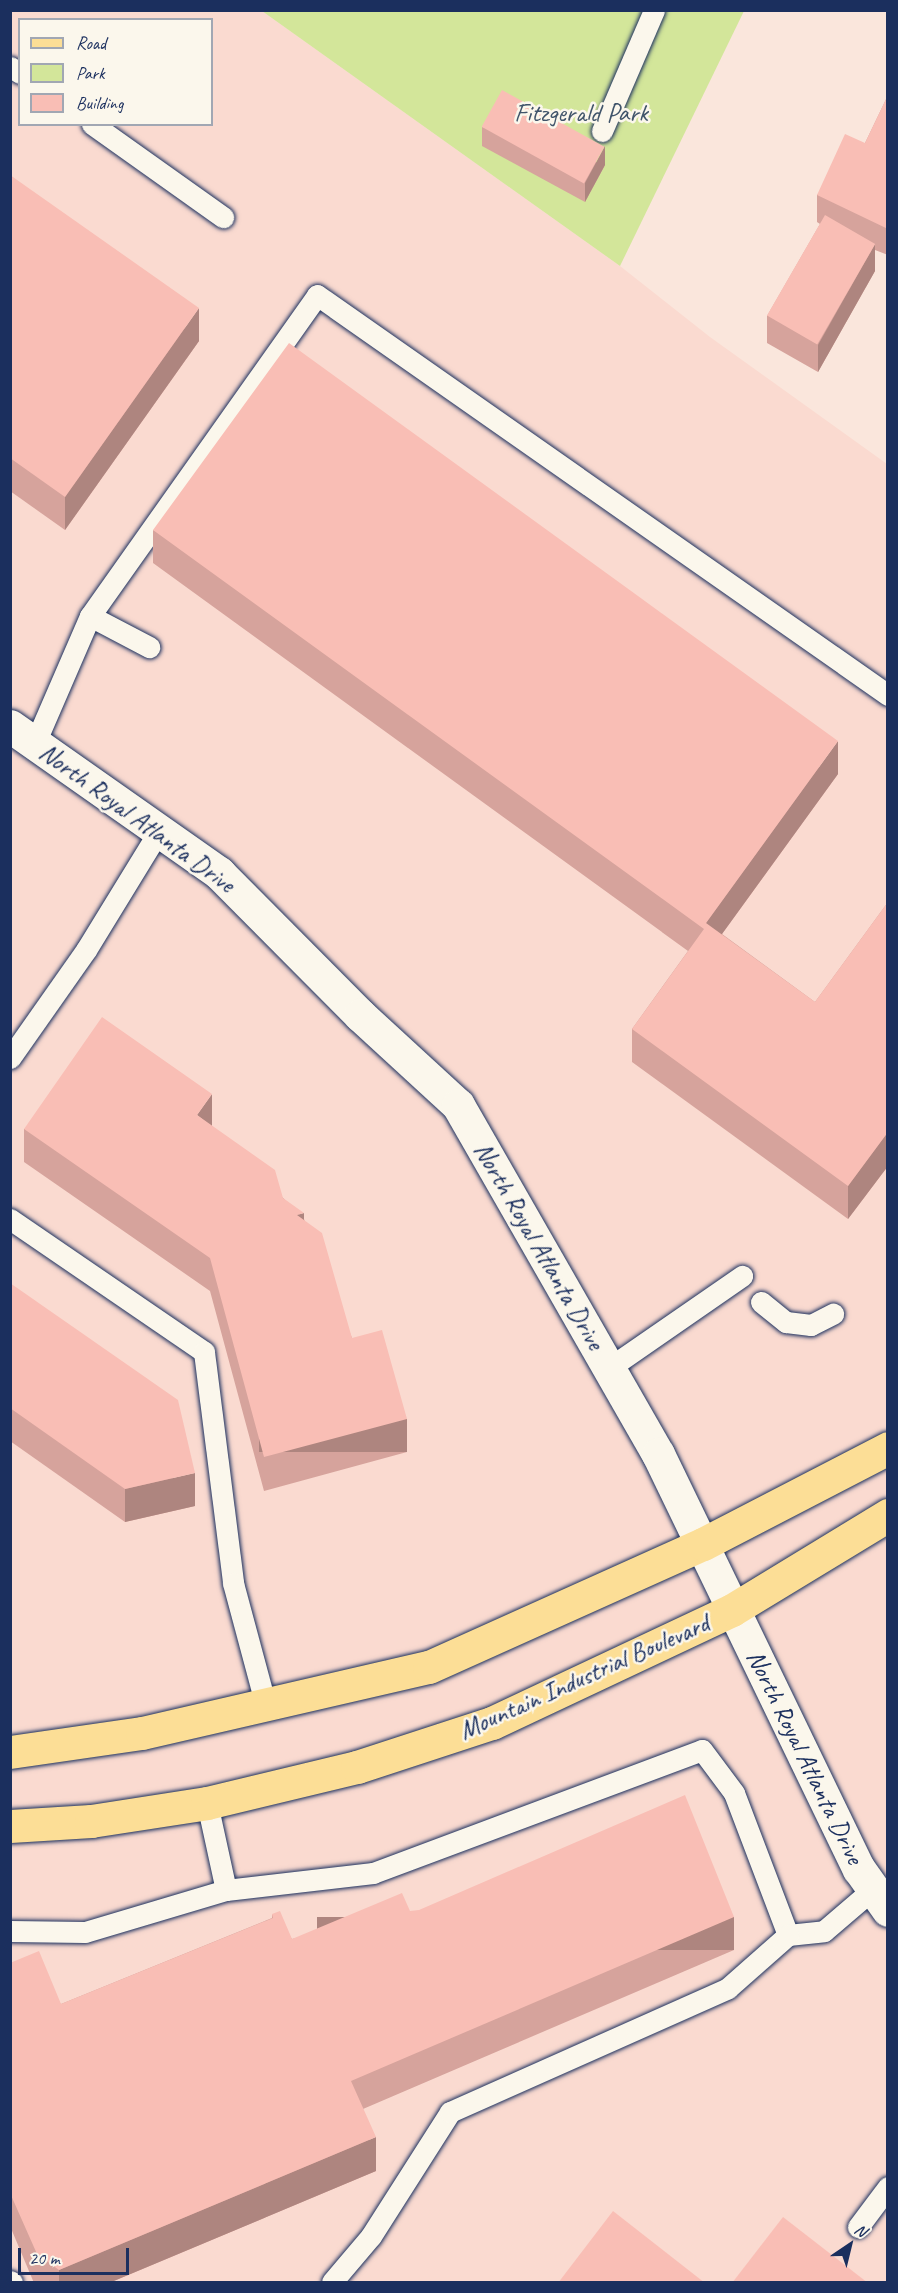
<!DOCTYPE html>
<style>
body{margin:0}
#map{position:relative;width:898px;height:2293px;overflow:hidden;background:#fae6dc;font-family:Caveat,sans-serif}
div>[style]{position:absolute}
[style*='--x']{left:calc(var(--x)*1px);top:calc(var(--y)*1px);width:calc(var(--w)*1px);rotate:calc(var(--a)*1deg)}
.built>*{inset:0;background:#fadad0}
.green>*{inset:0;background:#d3e69a}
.roads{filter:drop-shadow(0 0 2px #1b2f5e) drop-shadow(0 0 2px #1b2f5e)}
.lane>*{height:21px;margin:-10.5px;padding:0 10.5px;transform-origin:10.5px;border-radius:10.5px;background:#fbf7ec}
.street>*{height:33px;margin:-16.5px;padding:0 16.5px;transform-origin:16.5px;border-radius:16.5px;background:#fbf7ec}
.primary>*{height:33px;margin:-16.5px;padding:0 16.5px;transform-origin:16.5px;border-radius:16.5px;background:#fcde96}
.wall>*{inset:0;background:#d6a39c}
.shaded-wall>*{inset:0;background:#ae857f;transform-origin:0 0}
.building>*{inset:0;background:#f9beb5;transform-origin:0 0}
span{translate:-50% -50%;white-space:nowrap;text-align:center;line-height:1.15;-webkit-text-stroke:5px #fbf7ec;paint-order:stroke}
.park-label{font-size:26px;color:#40546a}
.street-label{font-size:26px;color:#1b2f5e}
.frame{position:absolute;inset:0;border:12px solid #1b2f5e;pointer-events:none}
.legend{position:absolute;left:18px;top:18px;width:195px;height:108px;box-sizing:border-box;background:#fbf7ec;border:2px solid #a1a7b3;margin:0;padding:8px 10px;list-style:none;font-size:18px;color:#1b2f5e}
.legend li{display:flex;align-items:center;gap:12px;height:30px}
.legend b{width:30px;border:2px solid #a1a7b3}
.north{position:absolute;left:820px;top:2215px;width:60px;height:60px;-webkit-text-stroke:4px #fbf7ec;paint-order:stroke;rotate:35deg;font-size:16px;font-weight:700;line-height:24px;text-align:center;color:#1b2f5e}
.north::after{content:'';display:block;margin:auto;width:21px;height:27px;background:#1b2f5e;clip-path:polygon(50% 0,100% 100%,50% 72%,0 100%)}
.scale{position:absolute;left:18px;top:2248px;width:111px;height:27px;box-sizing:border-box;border:3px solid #1b2f5e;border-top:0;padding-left:8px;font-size:18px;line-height:21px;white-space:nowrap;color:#1b2f5e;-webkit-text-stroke:4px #fbf7ec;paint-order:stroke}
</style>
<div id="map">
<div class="built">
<i style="clip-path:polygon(evenodd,11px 11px,262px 11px,620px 266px,710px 337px,887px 464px,887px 2282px,11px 2282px,11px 11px,20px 20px,212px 20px,212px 124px,20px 124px,20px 20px)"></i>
</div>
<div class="green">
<i style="clip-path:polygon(262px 11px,744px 11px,620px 266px)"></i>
</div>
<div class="roads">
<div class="lane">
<i style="--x:10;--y:67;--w:12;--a:31"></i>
<i style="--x:92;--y:124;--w:161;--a:35.4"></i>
<i style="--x:602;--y:131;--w:132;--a:-66.7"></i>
<i style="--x:90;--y:616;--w:67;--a:27.7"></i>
<i style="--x:35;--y:743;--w:138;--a:-66.6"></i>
<i style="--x:90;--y:616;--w:393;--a:-54.7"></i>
<i style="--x:317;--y:295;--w:697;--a:35.01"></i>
<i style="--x:10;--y:1058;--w:132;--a:-54.9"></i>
<i style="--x:86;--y:950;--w:140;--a:-58.5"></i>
<i style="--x:10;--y:1219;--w:235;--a:34.4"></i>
<i style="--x:204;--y:1352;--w:233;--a:82.8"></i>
<i style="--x:233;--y:1583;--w:127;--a:75"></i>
<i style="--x:761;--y:1302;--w:32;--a:39"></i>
<i style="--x:786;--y:1322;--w:25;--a:7"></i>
<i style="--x:811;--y:1325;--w:25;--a:-27"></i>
<i style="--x:609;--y:1368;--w:162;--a:-34.7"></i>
<i style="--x:207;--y:1803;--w:89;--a:77.7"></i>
<i style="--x:226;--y:1890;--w:148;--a:-6.6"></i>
<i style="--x:373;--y:1873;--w:351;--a:-20.5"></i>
<i style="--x:702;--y:1750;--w:54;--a:53.3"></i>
<i style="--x:734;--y:1793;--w:152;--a:69.2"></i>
<i style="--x:788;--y:1935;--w:36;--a:-6"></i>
<i style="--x:824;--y:1931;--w:65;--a:-40.6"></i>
<i style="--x:10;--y:1931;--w:75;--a:0.8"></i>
<i style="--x:85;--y:1932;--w:147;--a:-16.6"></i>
<i style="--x:858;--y:2227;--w:50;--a:-53.1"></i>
<i style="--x:10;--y:2281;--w:2;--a:27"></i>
<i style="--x:332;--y:2282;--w:60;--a:-49.7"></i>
<i style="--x:371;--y:2236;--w:147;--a:-57.5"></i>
<i style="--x:450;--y:2112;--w:304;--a:-24"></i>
<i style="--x:728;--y:1988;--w:80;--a:-41.5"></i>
</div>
<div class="street">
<i style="--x:10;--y:726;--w:256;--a:35.1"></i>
<i style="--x:219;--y:873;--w:200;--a:45.2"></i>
<i style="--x:360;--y:1015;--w:133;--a:42.6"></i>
<i style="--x:458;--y:1105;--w:402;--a:60.2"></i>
<i style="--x:658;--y:1454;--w:461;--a:64.2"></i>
<i style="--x:859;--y:1869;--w:50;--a:54.7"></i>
</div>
<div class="primary">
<i style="--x:10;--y:1752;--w:133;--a:-8.2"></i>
<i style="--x:142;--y:1733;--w:294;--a:-13"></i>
<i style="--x:429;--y:1667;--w:300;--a:-24.2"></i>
<i style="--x:703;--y:1544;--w:208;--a:-27.4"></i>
<i style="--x:10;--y:1826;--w:81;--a:-3.5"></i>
<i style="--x:91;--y:1821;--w:117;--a:-8.8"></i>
<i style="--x:207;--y:1803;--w:154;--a:-13.5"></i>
<i style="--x:357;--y:1767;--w:142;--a:-18.1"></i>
<i style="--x:492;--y:1723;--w:265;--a:-25.2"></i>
<i style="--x:732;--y:1610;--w:183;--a:-31.3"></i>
</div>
</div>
<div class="wall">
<i style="clip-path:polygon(888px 95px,888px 255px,875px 250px,875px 271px,818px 372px,767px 343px,767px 316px,820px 224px,817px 222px,817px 195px,865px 143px)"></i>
<i style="clip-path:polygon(482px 127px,605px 165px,585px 202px,482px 146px)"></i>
<i style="clip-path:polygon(10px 175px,199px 341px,65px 530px,10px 491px)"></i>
<i style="clip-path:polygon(153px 530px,838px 774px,722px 934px,815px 1002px,888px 902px,888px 1166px,848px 1219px,632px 1062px,632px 1029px,688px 951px,153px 563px)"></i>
<i style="clip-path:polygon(212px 1126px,304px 1219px,352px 1338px,407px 1452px,264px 1491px,210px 1291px,24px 1162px,24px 1129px)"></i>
<i style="clip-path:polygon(10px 1283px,195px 1506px,125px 1522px,10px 1441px)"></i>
<i style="clip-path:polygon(410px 1911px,734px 1950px,363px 2109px,376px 2171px,109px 2283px,34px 2283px,10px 2226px,10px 1963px,61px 2004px,272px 1918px,272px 1914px,292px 1939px)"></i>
</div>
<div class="shaded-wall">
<i style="clip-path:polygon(605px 146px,605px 165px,585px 202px,585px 183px)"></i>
<i style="clip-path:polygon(875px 244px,875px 271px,818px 372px,818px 345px)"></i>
<i style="clip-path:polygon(199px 308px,199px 341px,65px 530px,65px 497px)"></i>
<i style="clip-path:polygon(838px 741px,838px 774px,706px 956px,706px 923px)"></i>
<i style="clip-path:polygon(212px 1094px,212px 1127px,197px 1115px)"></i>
<i style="clip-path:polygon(888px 1132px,888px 1166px,848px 1219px,848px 1186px)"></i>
<i style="clip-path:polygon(304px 1213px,304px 1246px,297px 1215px)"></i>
<i style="left:407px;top:1419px;width:33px;height:148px;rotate:90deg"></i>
<i style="clip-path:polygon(195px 1473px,195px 1506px,125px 1522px,125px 1489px)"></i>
<i style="left:734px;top:1917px;width:33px;height:417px;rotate:90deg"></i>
<i style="clip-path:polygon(376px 2137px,376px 2171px,109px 2283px,59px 2283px,59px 2270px)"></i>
</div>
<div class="building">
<i style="left:502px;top:90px;width:117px;height:42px;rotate:29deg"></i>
<i style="clip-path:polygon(888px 95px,888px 229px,817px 195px,845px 134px,865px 143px)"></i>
<i style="clip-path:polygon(10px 175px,199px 308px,65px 497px,10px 458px)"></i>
<i style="left:825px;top:215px;width:58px;height:116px;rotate:30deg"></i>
<i style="clip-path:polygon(289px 343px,838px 741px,706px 923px,815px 1002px,888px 902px,888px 1132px,848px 1186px,632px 1029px,704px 929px,153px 530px)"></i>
<i style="clip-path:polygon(102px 1017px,212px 1094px,197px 1115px,275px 1170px,283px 1198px,304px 1213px,297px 1215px,322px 1233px,352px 1338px,382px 1330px,407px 1419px,264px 1457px,210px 1258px,24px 1129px)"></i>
<i style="clip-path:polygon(10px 1283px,178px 1400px,195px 1473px,125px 1489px,10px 1408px)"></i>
<i style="clip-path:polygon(685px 1795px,734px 1917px,351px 2081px,376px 2137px,59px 2270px,37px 2254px,10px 2193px,10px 1963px,39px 1951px,61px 2004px,273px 1918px,272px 1914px,280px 1911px,292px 1939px,402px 1893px,410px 1911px,419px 1910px)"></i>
<i style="clip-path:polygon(613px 2211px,705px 2283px,558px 2283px)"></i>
<i style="clip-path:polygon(783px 2217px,868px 2283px,732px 2283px)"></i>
</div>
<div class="park-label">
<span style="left:581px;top:113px">Fitzgerald Park</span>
</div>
<div class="street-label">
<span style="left:137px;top:818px;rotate:36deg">North Royal Atlanta Drive</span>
<span style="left:539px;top:1246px;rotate:60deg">North Royal Atlanta Drive</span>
<span style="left:584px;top:1677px;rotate:-24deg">Mountain Industrial Boulevard</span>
<span style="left:805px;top:1757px;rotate:64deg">North Royal Atlanta Drive</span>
</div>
<div class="frame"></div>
<ul class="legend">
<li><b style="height:8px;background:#fcde96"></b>Road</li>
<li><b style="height:16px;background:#d3e69a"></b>Park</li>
<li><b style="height:16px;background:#f9beb5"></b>Building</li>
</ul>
<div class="north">N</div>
<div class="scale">20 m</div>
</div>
